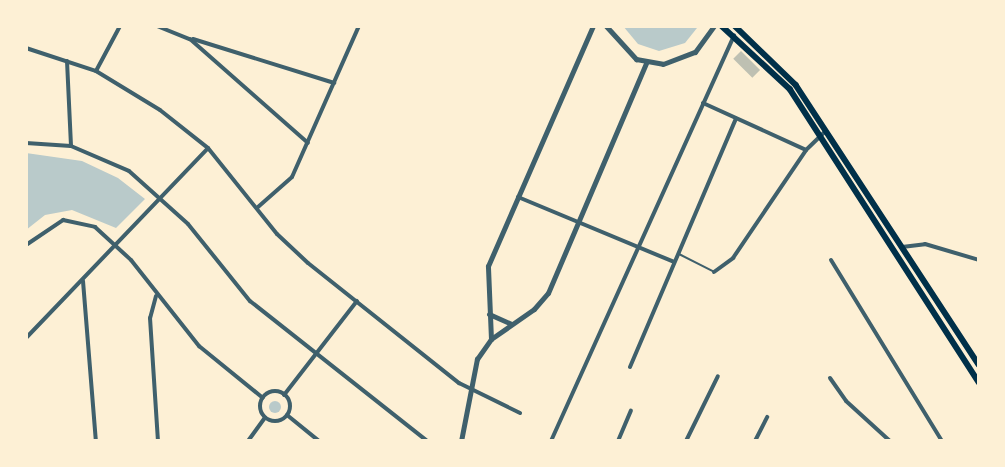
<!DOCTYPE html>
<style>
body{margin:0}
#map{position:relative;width:1005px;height:467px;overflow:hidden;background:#fdf0d5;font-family:Montserrat,sans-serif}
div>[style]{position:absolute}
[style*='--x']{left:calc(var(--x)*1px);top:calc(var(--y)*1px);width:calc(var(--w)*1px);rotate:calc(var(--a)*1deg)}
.green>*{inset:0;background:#b9caca}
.round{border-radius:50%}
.building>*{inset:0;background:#bec0b2;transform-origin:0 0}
.service>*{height:2px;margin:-1px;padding:0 1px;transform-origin:1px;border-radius:1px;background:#3f606c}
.minor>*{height:4px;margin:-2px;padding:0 2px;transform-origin:2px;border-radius:2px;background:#3f606c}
.minor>.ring{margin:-2px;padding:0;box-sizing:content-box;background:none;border:4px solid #3f606c;border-radius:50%}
.tertiary>*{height:5px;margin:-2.5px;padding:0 2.5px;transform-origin:2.5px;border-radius:2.5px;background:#3f606c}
.secondary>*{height:5.5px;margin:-2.75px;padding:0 2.75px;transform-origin:2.75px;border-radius:2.75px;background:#003049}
span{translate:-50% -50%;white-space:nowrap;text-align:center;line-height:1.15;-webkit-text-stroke:4.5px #fdf0d5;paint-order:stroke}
.frame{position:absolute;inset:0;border:28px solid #fdf0d5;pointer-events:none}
</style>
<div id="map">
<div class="green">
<i style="clip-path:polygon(623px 26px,697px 26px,697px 28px,685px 43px,659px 51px,638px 44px)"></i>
<i style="clip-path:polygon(26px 153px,82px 161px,118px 178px,145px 199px,116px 228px,72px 210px,45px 215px,26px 230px)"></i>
<i class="round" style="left:269px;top:401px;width:12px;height:12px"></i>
</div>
<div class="building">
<i style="left:741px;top:51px;width:27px;height:11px;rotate:45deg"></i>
</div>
<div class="service">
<i style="--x:679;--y:254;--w:39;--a:27"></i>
</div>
<div class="minor">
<i style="--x:157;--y:26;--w:35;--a:22"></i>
<i style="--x:190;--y:39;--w:157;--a:41.4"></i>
<i style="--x:193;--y:39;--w:148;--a:17.3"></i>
<i style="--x:26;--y:48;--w:74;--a:18.2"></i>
<i style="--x:96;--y:71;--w:75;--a:31.4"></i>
<i style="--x:160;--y:110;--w:61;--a:38.4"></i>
<i style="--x:208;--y:148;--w:110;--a:51.3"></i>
<i style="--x:277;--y:234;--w:42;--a:43.1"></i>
<i style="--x:308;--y:263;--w:193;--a:38.5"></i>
<i style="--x:459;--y:383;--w:68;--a:26.2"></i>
<i style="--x:67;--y:61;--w:85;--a:87.3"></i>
<i style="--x:96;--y:71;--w:51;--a:-61.9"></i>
<i style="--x:703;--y:103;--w:113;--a:24.5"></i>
<i style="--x:26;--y:143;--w:45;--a:3.8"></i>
<i style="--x:71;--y:146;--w:63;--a:23.3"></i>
<i style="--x:129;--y:171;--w:79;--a:41.9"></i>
<i style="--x:188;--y:224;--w:99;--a:51.2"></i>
<i style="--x:250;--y:301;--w:226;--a:38.3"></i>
<i style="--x:518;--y:197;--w:169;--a:22.6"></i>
<i style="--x:258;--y:207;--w:45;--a:-41.4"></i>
<i style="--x:292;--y:177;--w:165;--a:-66.1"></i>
<i style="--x:26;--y:245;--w:45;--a:-34"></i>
<i style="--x:63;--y:220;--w:33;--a:12"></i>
<i style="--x:95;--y:227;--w:49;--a:42.5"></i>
<i style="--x:131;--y:260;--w:110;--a:51.7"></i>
<i style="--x:199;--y:346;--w:82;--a:39.1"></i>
<i style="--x:902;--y:247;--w:23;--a:-7"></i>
<i style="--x:925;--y:244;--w:56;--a:16.5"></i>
<i style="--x:831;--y:260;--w:212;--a:58.5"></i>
<i style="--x:714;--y:272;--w:24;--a:-36"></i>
<i style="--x:733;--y:258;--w:130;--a:-55.9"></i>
<i style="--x:806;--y:150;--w:28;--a:-44"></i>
<i style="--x:83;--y:281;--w:161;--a:85.4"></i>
<i style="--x:156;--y:296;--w:23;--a:105"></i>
<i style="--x:150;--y:318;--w:123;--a:86.3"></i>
<i style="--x:26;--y:338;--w:263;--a:-46.2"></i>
<i style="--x:630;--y:367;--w:270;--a:-66.9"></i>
<i style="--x:26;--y:370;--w:55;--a:90"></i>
<i style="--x:830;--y:378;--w:28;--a:55"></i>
<i style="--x:846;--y:401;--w:59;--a:42.3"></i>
<i class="ring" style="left:260px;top:391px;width:26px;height:26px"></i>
<i style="--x:284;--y:395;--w:119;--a:-52.2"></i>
<i style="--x:287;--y:415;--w:41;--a:39.1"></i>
<i style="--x:248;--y:441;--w:29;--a:-54"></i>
<i style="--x:551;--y:441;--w:445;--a:-65.7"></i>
<i style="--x:618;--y:441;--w:33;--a:-67"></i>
<i style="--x:686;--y:441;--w:72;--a:-63.8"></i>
<i style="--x:755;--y:441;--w:27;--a:-63"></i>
</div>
<div class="tertiary">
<i style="--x:606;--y:26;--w:45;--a:47.7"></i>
<i style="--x:636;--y:59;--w:27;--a:10"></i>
<i style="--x:663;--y:64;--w:34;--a:-21"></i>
<i style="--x:695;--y:52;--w:32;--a:-54"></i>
<i style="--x:489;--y:314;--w:24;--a:24"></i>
<i style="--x:491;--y:339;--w:73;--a:-92.4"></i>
<i style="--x:488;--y:266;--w:262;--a:-66.4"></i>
<i style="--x:461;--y:441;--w:84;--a:-79"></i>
<i style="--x:477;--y:359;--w:24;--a:-55"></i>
<i style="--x:491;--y:339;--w:52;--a:-34.9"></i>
<i style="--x:534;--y:309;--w:21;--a:-49"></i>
<i style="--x:548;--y:293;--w:250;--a:-66.9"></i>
</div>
<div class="secondary">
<i style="--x:722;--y:26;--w:93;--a:42.8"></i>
<i style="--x:790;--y:89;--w:349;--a:57.2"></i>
<i style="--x:735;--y:26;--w:85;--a:44"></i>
<i style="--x:796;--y:85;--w:334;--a:56.8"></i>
</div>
<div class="frame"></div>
</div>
